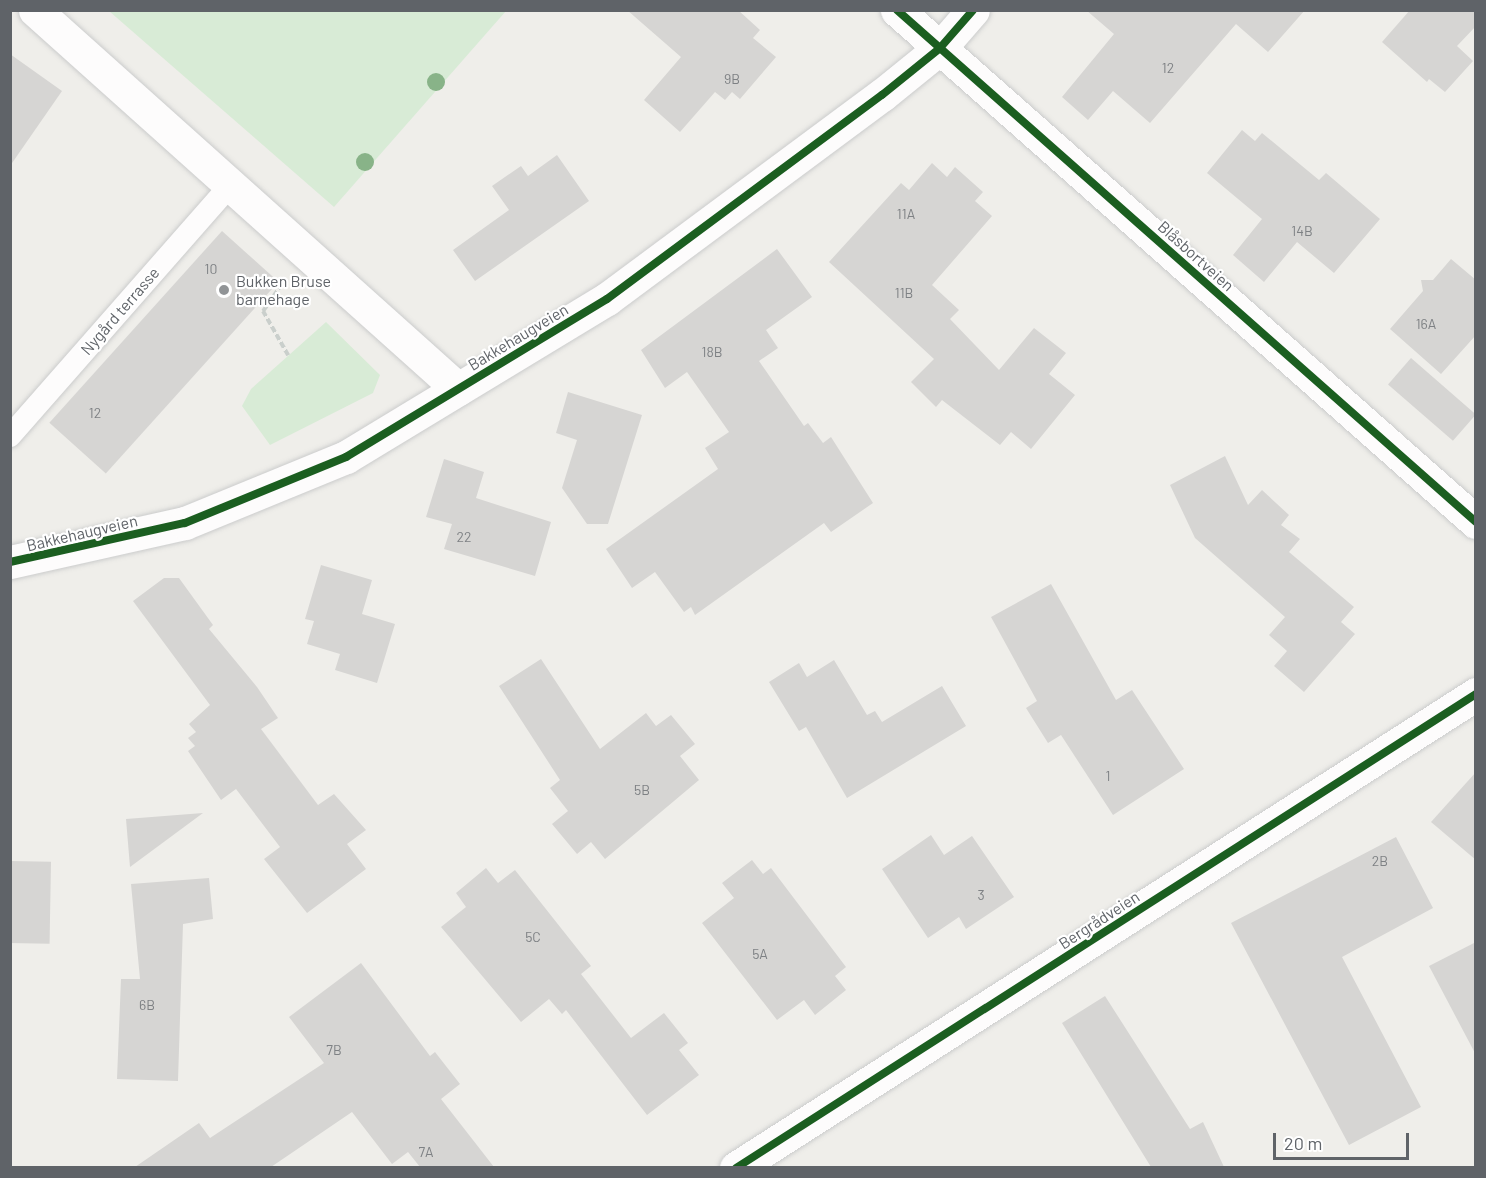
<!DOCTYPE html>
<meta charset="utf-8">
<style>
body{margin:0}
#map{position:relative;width:1486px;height:1178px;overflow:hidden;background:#efeeea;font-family:Barlow,sans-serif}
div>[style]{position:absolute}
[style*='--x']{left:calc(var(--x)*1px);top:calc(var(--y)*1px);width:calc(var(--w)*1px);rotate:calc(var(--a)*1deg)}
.green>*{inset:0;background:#d8ebd6}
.building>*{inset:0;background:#d6d5d3;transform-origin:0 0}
.path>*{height:4px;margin-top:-2px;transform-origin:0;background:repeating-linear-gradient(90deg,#cacfcc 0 6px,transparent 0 9px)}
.roads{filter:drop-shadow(0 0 2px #cbcccc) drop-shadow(0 0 2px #cbcccc)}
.service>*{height:22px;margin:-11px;padding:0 11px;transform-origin:11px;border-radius:11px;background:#fdfcfc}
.minor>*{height:33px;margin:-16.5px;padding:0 16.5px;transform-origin:16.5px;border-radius:16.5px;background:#fdfcfc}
.cycleway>*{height:8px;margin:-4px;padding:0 4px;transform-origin:4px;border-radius:4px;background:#1b5e20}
.trees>*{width:18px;height:18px;margin:-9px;border-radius:50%;background:#88b388}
.dots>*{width:16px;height:16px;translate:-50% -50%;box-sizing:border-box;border:3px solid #fff;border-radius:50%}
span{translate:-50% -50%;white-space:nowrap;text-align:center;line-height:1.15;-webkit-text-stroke:4.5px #fff;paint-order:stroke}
.number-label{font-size:14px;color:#7e8184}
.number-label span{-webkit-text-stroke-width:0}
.street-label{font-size:16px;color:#5f6368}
.poi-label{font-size:16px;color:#5f6368}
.left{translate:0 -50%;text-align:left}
.frame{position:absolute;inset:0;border:12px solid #5f6368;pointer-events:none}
.scale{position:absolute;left:1273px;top:1133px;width:136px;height:27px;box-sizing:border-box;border:3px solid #5f6368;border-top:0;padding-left:8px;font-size:18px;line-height:21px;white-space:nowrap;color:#5f6368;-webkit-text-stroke:4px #fff;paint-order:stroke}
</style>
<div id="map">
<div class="green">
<i style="clip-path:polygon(109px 11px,506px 11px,334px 207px)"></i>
<i style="clip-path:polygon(326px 322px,380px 375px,373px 393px,270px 445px,242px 406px,251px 389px)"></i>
</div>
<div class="building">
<i style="clip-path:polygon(627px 10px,738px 10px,760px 30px,753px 38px,776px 57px,740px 99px,732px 92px,725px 100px,715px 92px,680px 132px,644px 100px,681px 57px)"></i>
<i style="clip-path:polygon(1086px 10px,1305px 10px,1268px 52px,1236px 24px,1150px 123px,1113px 91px,1088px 120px,1062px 97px,1114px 34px)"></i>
<i style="clip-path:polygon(1410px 10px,1476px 10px,1476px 26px,1457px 46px,1473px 61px,1445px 92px,1429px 79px,1427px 82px,1382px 42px)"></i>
<i style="clip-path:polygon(10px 54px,62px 91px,10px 166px)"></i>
<i style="clip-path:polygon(1242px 130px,1255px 141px,1262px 133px,1319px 180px,1326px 173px,1380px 219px,1334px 273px,1297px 242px,1264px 282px,1233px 255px,1262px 219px,1207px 173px)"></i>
<i style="clip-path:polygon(557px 155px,589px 201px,475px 281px,453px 250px,509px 210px,492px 186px,521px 166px,528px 176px)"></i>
<i style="clip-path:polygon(932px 163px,947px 177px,955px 167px,983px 192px,975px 201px,992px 216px,932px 285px,959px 310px,950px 319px,999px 370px,1034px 328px,1066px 353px,1049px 374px,1075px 395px,1031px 449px,1011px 432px,1000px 445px,942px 400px,936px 407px,911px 382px,934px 359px,829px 262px,901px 183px,909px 190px)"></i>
<i style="left:222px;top:231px;width:76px;height:258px;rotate:42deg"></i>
<i style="clip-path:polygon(777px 249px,812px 297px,766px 330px,778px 348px,759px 361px,804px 426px,808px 423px,823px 443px,831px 437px,873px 503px,831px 532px,824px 523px,695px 615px,691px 607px,684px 612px,655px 572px,632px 588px,606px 549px,718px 469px,705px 448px,729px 432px,687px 372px,665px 388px,641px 350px)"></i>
<i style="clip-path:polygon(1451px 259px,1476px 280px,1476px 335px,1441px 374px,1390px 329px,1423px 291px,1421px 280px,1433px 280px)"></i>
<i style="left:1411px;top:358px;width:86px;height:35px;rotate:41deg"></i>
<i style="clip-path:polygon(568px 392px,642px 415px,608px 524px,587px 524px,562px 488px,577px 440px,556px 433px)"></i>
<i style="clip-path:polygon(1225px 456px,1248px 505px,1262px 490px,1289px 515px,1281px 525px,1300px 539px,1289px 552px,1354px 607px,1341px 622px,1355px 634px,1304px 692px,1274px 666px,1287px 651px,1269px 635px,1285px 617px,1195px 538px,1170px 485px)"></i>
<i style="clip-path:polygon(444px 459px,484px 472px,476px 498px,551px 522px,535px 576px,444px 549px,452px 524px,426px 517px)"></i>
<i style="clip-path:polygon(321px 565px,372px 580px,362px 614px,395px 624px,377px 683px,335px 670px,340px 654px,307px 644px,314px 621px,305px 619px)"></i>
<i style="clip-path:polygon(164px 578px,179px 578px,213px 625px,209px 629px,257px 687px,278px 718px,261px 729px,318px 805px,334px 794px,366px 830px,347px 844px,366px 869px,307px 913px,264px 859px,280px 847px,236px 789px,221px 800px,188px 751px,195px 746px,188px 738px,196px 732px,189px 724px,210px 705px,133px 601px)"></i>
<i style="clip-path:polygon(1051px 584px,1116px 700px,1132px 690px,1184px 769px,1113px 815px,1061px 735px,1048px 743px,1026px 708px,1037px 701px,991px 617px)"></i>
<i style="clip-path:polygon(541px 659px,600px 749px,646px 713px,656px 726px,671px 715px,695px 744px,680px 756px,699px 780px,605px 859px,591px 842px,577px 854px,552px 824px,568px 811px,550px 788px,560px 780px,499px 686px)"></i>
<i style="clip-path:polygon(834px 660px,867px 715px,875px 711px,882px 722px,942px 686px,966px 726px,847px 798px,806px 727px,799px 731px,769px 682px,799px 663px,807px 677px)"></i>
<i style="clip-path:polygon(1476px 772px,1476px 860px,1431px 822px)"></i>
<i style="clip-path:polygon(203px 813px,130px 867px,126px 819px)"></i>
<i style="clip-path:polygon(931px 835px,944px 855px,972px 836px,1014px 897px,966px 929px,959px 917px,928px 938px,882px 869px)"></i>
<i style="clip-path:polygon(1396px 837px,1433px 908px,1342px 957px,1421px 1107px,1349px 1145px,1231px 923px)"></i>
<i style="clip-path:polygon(752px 860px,763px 874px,771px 868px,846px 967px,835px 976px,846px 990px,815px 1015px,804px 1000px,777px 1020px,702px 923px,734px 898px,722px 883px)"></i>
<i style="left:10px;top:861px;width:41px;height:82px;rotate:1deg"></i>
<i style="clip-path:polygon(486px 868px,498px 883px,515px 870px,591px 966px,581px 974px,631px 1038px,664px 1013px,688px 1043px,679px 1050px,699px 1075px,647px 1115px,566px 1010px,562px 1014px,549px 999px,521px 1022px,441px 927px,466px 907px,456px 893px)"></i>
<i style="clip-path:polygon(209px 878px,213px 919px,183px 924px,178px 1081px,117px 1079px,121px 979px,140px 979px,131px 884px)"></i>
<i style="clip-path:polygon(1476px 942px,1476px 1055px,1429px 966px)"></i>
<i style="clip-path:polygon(361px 963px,430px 1056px,435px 1052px,460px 1084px,441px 1099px,494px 1167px,420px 1167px,408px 1152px,392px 1164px,352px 1112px,271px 1167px,135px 1167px,199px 1123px,210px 1138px,324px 1063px,289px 1017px)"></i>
<i style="clip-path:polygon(1105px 996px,1190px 1129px,1203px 1122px,1224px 1167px,1151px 1167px,1062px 1023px)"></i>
</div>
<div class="path">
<i style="--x:282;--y:284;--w:33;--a:125"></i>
<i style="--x:263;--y:311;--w:51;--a:60.4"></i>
</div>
<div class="roads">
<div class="service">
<i style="--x:10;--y:436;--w:333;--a:-48.7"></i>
</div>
<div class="minor">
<i style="--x:35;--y:10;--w:568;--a:41.86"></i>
<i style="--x:897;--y:10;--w:773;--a:41.49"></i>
<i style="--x:10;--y:562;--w:179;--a:-12.6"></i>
<i style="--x:185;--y:523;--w:174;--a:-22.3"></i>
<i style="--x:346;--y:457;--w:305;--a:-31.2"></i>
<i style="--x:607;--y:299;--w:342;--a:-36.6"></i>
<i style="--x:882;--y:95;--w:75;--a:-39"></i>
<i style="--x:940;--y:48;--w:50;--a:-49"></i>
<i style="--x:736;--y:1168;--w:879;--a:-32.64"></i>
</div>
</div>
<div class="cycleway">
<i style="--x:897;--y:10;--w:773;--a:41.49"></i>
<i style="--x:10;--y:562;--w:179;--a:-12.6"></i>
<i style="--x:185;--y:523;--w:174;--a:-22.3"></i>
<i style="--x:346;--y:457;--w:305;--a:-31.2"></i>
<i style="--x:607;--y:299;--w:342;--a:-36.6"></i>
<i style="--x:882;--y:95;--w:75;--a:-39"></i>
<i style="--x:940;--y:48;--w:50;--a:-49"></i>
<i style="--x:736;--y:1168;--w:879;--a:-32.64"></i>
</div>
<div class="trees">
<i style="left:436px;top:82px"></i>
<i style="left:365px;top:162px"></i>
</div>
<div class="dots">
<i style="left:224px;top:290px;background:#919496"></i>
</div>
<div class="number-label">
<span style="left:1168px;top:68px">12</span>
<span style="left:732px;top:79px">9B</span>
<span style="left:906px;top:214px">11A</span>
<span style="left:1302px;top:231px">14B</span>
<span style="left:211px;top:269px">10</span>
<span style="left:904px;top:293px">11B</span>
<span style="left:1426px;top:324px">16A</span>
<span style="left:712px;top:352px">18B</span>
<span style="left:95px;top:413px">12</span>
<span style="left:464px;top:537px">22</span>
<span style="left:1108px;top:776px">1</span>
<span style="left:642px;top:790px">5B</span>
<span style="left:1380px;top:861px">2B</span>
<span style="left:981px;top:895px">3</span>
<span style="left:533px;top:937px">5C</span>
<span style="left:760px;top:954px">5A</span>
<span style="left:147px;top:1005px">6B</span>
<span style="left:334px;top:1050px">7B</span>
<span style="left:426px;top:1152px">7A</span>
</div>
<div class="street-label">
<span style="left:1196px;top:256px;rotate:42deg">Blåsbortveien</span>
<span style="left:120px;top:311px;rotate:-49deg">Nygård terrasse</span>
<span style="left:518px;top:337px;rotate:-31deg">Bakkehaugveien</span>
<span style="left:82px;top:533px;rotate:-13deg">Bakkehaugveien</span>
<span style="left:1099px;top:920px;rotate:-33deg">Bergrådveien</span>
</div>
<div class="poi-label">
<span class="left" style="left:236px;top:290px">Bukken Bruse<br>barnehage</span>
</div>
<div class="frame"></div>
<div class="scale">20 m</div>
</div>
